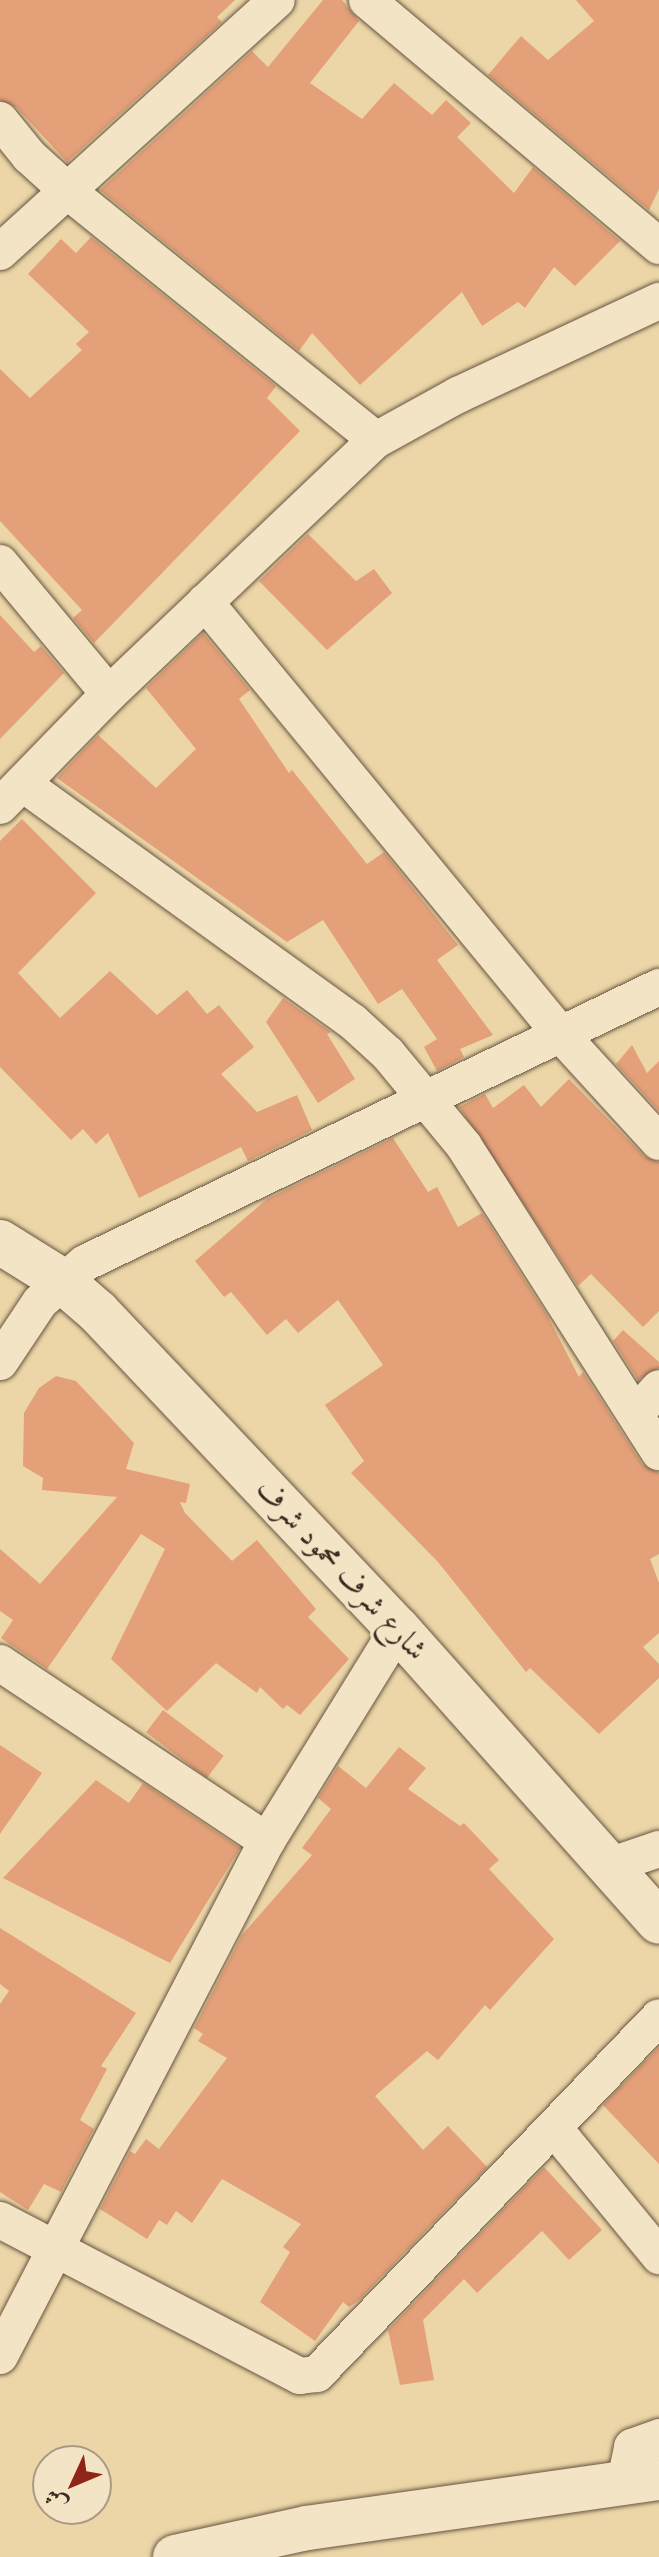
<!DOCTYPE html>
<meta charset="utf-8">
<style>
body{margin:0}
#map{position:relative;width:659px;height:2557px;overflow:hidden;background:#ecd6a7;font-family:Cardo,Amiri,serif}
div>[style]{position:absolute}
[style*='--x']{left:calc(var(--x)*1px);top:calc(var(--y)*1px);width:calc(var(--w)*1px);rotate:calc(var(--a)*1deg)}
.building>*{inset:0;background:#e4a078;transform-origin:0 0}
.roads{filter:drop-shadow(0 0 2px #685542) drop-shadow(0 0 2px #685542)}
.street>*{height:36px;margin:-18px;padding:0 18px;transform-origin:18px;border-radius:18px;background:#f3e4c6}
.secondary>*{height:44px;margin:-22px;padding:0 22px;transform-origin:22px;border-radius:22px;background:#f3e4c6}
span{translate:-50% -50%;white-space:nowrap;text-align:center;line-height:1.15;-webkit-text-stroke:7px #f3e4c6;paint-order:stroke}
.street-label{font-size:30px;color:#3c2a20}
.north{position:absolute;left:32px;top:2445px;width:80px;height:80px;box-sizing:border-box;background:#f3e4c6;border:2px solid #aa9a84;border-radius:50%;rotate:226deg;font-size:22px;font-weight:700;line-height:32px;text-align:center;color:#3c2a20}
.north::after{content:'';display:block;margin:auto;width:28px;height:36px;background:#8f2418;clip-path:polygon(50% 0,100% 100%,50% 72%,0 100%)}
</style>
<div id="map">
<div class="building">
<i style="clip-path:polygon(0 0,235px 0,217px 17px,222px 22px,67px 162px,16px 107px,0 100px)"></i>
<i style="clip-path:polygon(323px 0,342px 0,359px 21px,310px 83px,362px 119px,394px 83px,432px 115px,446px 100px,471px 123px,457px 137px,514px 193px,533px 167px,620px 241px,575px 286px,554px 267px,525px 308px,518px 302px,482px 326px,462px 292px,360px 385px,312px 333px,299px 351px,100px 190px,252px 51px,268px 67px)"></i>
<i style="clip-path:polygon(576px 0,659px 0,659px 189px,649px 210px,488px 75px,521px 36px,548px 60px,594px 21px)"></i>
<i style="clip-path:polygon(91px 237px,276px 386px,267px 398px,300px 431px,94px 643px,73px 618px,82px 610px,0 521px,0 369px,30px 398px,82px 350px,76px 344px,89px 332px,28px 274px,61px 239px,76px 253px)"></i>
<i style="clip-path:polygon(308px 534px,356px 581px,374px 569px,392px 593px,327px 650px,259px 581px)"></i>
<i style="clip-path:polygon(0 615px,34px 652px,41px 646px,64px 673px,0 739px)"></i>
<i style="clip-path:polygon(203px 633px,250px 690px,239px 699px,289px 773px,292px 770px,367px 864px,384px 852px,458px 945px,437px 960px,493px 1035px,460px 1049px,464px 1057px,437px 1071px,424px 1047px,437px 1039px,402px 989px,378px 1004px,323px 920px,287px 942px,57px 778px,98px 735px,156px 788px,196px 749px,146px 688px)"></i>
<i style="clip-path:polygon(22px 819px,96px 893px,18px 973px,60px 1018px,110px 971px,157px 1015px,187px 990px,207px 1014px,219px 1005px,254px 1047px,221px 1074px,257px 1112px,297px 1095px,312px 1130px,248px 1161px,241px 1147px,139px 1198px,108px 1133px,96px 1144px,83px 1129px,71px 1140px,0 1067px,0 841px)"></i>
<i style="clip-path:polygon(283px 998px,331px 1032px,327px 1034px,355px 1079px,318px 1103px,266px 1022px)"></i>
<i style="clip-path:polygon(632px 1045px,647px 1073px,659px 1061px,659px 1111px,616px 1064px)"></i>
<i style="clip-path:polygon(569px 1079px,644px 1156px,659px 1162px,659px 1311px,643px 1327px,591px 1274px,578px 1286px,459px 1107px,485px 1094px,493px 1108px,524px 1085px,541px 1107px)"></i>
<i style="clip-path:polygon(393px 1138px,428px 1192px,437px 1187px,458px 1227px,482px 1213px,547px 1315px,579px 1377px,583px 1372px,642px 1464px,659px 1473px,659px 1554px,650px 1559px,659px 1583px,659px 1633px,643px 1647px,659px 1664px,659px 1678px,599px 1734px,530px 1668px,526px 1672px,438px 1562px,351px 1473px,364px 1461px,325px 1405px,383px 1365px,338px 1300px,298px 1333px,286px 1319px,267px 1335px,231px 1292px,224px 1297px,195px 1261px,267px 1199px)"></i>
<i style="clip-path:polygon(623px 1330px,659px 1362px,659px 1368px,638px 1380px,613px 1341px)"></i>
<i style="clip-path:polygon(56px 1376px,76px 1381px,134px 1443px,126px 1469px,190px 1484px,186px 1503px,180px 1502px,185px 1513px,232px 1561px,257px 1540px,316px 1609px,308px 1617px,349px 1659px,300px 1715px,287px 1705px,283px 1709px,260px 1687px,257px 1693px,216px 1663px,167px 1711px,111px 1659px,165px 1549px,141px 1534px,47px 1669px,1px 1638px,13px 1620px,0 1611px,0 1549px,40px 1584px,117px 1497px,42px 1490px,43px 1478px,23px 1466px,24px 1413px,39px 1388px)"></i>
<i style="left:163px;top:1710px;width:76px;height:28px;rotate:37deg"></i>
<i style="clip-path:polygon(0 1745px,42px 1773px,0 1834px)"></i>
<i style="clip-path:polygon(399px 1747px,426px 1768px,408px 1789px,460px 1826px,464px 1823px,499px 1860px,489px 1869px,554px 1939px,490px 2010px,485px 2005px,438px 2060px,427px 2051px,375px 2096px,423px 2150px,448px 2126px,487px 2167px,358px 2301px,349px 2307px,343px 2302px,315px 2341px,260px 2302px,290px 2252px,283px 2247px,301px 2224px,222px 2179px,192px 2223px,176px 2211px,167px 2225px,159px 2220px,147px 2239px,100px 2209px,130px 2151px,135px 2154px,146px 2139px,159px 2149px,227px 2058px,198px 2041px,203px 2034px,194px 2028px,242px 1935px,312px 1855px,302px 1848px,331px 1809px,318px 1798px,338px 1766px,366px 1788px)"></i>
<i style="clip-path:polygon(96px 1780px,129px 1803px,143px 1783px,240px 1848px,170px 1963px,3px 1878px)"></i>
<i style="clip-path:polygon(0 1928px,136px 2013px,101px 2066px,107px 2069px,80px 2120px,94px 2129px,61px 2192px,44px 2184px,28px 2210px,0 2192px,0 2004px,9px 1991px,0 1984px)"></i>
<i style="clip-path:polygon(659px 2047px,659px 2164px,603px 2105px)"></i>
<i style="clip-path:polygon(544px 2167px,602px 2230px,569px 2260px,542px 2231px,477px 2293px,464px 2279px,423px 2320px,434px 2380px,400px 2385px,388px 2330px)"></i>
</div>
<div class="roads">
<div class="street">
<i style="--x:367;--y:0;--w:382;--a:40.1"></i>
<i style="--x:0;--y:120;--w:46;--a:51.1"></i>
<i style="--x:29;--y:156;--w:55;--a:42.1"></i>
<i style="--x:70;--y:193;--w:393;--a:38.9"></i>
<i style="--x:0;--y:252;--w:374;--a:-42.3"></i>
<i style="--x:0;--y:563;--w:170;--a:50.2"></i>
<i style="--x:205;--y:602;--w:563;--a:50.55"></i>
<i style="--x:563;--y:1037;--w:142;--a:47.6"></i>
<i style="--x:23;--y:784;--w:407;--a:35.8"></i>
<i style="--x:353;--y:1022;--w:47;--a:42.4"></i>
<i style="--x:388;--y:1054;--w:119;--a:50.4"></i>
<i style="--x:464;--y:1146;--w:363;--a:57.5"></i>
<i style="--x:0;--y:806;--w:156;--a:-45.8"></i>
<i style="--x:109;--y:694;--w:369;--a:-43.6"></i>
<i style="--x:376;--y:440;--w:94;--a:-28.8"></i>
<i style="--x:458;--y:395;--w:222;--a:-25.1"></i>
<i style="--x:0;--y:1362;--w:72;--a:-56.3"></i>
<i style="--x:40;--y:1302;--w:60;--a:-40.9"></i>
<i style="--x:85;--y:1263;--w:637;--a:-25.68"></i>
<i style="--x:636;--y:1413;--w:34;--a:-47"></i>
<i style="--x:0;--y:1663;--w:321;--a:33.7"></i>
<i style="--x:609;--y:1866;--w:53;--a:-18.8"></i>
<i style="--x:554;--y:2128;--w:166;--a:50.6"></i>
<i style="--x:0;--y:2220;--w:338;--a:27.5"></i>
<i style="--x:300;--y:2376;--w:17;--a:-7"></i>
<i style="--x:317;--y:2374;--w:494;--a:-46.2"></i>
<i style="--x:0;--y:2356;--w:580;--a:-62.6"></i>
<i style="--x:267;--y:1841;--w:249;--a:-58.3"></i>
<i style="--x:625;--y:2481;--w:35;--a:-78"></i>
<i style="--x:632;--y:2447;--w:29;--a:-20"></i>
</div>
<div class="secondary">
<i style="--x:0;--y:1242;--w:72;--a:31.9"></i>
<i style="--x:61;--y:1280;--w:49;--a:40.9"></i>
<i style="--x:98;--y:1312;--w:436;--a:46.6"></i>
<i style="--x:398;--y:1629;--w:392;--a:48.3"></i>
<i style="--x:175;--y:2557;--w:135;--a:-12.4"></i>
<i style="--x:307;--y:2528;--w:356;--a:-8.1"></i>
</div>
</div>
<div class="street-label">
<span style="left:341px;top:1570px;rotate:47deg">شارع شرف محمود شرف</span>
</div>
<div class="north">ش</div>
</div>
